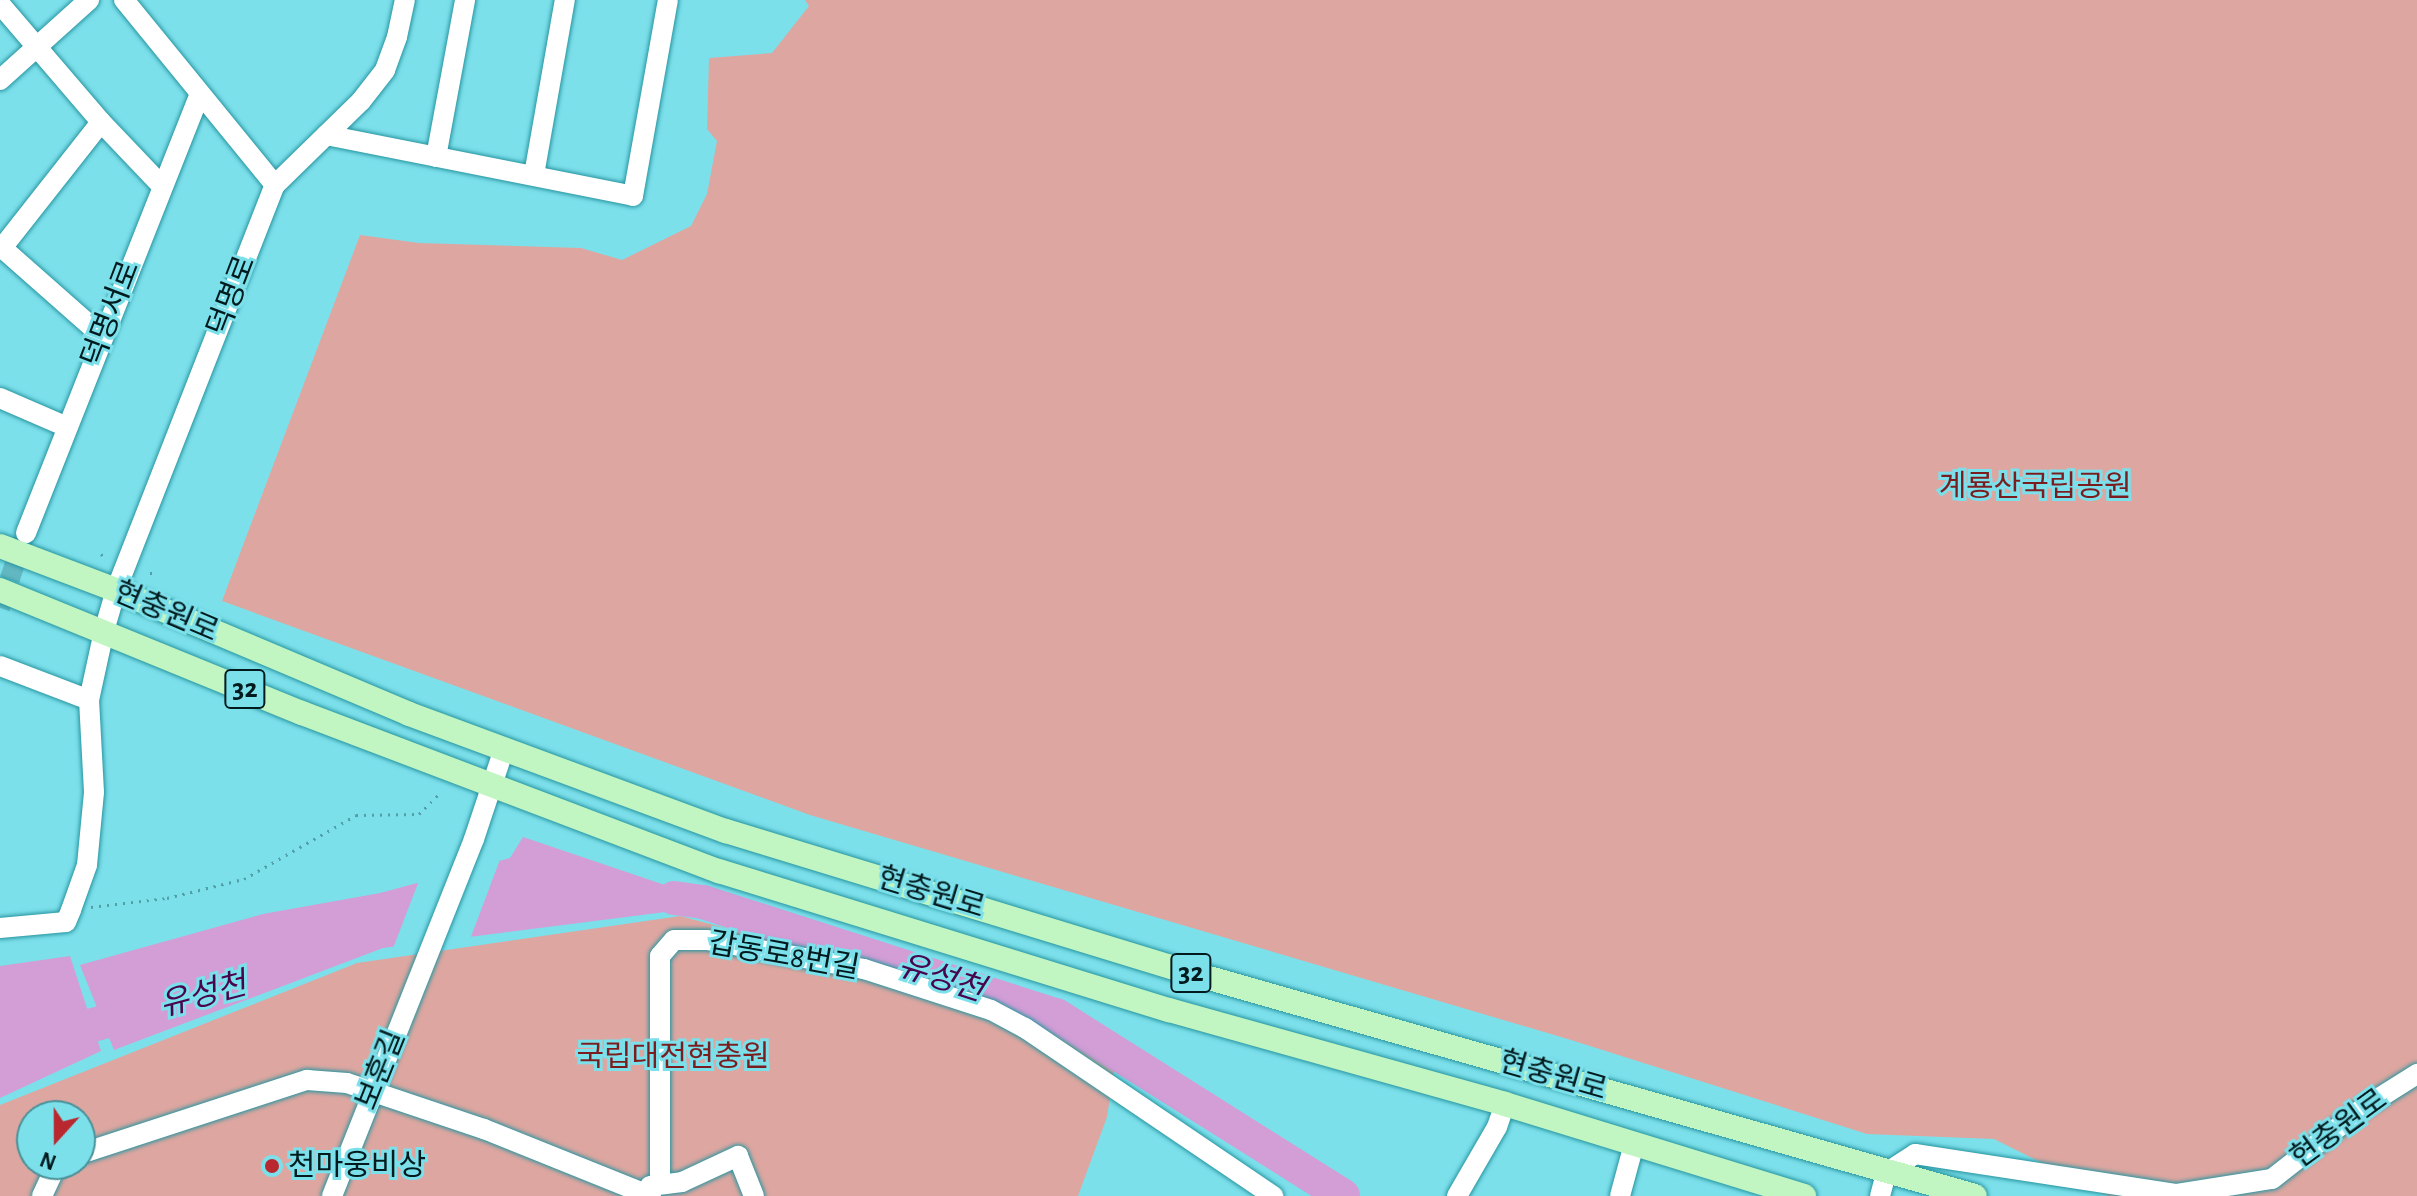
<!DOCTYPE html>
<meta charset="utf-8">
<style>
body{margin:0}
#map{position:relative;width:2417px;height:1196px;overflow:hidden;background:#7ce0eb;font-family:"Alegreya Sans","Noto Sans KR",sans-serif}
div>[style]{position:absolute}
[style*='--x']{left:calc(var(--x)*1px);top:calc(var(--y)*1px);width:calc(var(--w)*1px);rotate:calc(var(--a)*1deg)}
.green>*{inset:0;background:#dea6a0}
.water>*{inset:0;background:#d39dd6}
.pier>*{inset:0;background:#7ce0eb}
.river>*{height:34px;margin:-17px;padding:0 17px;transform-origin:17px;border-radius:17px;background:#d39dd6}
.minor-tunnel>*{height:20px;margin-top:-10px;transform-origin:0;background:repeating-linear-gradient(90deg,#63b8c2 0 20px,transparent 0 30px)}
.path>*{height:3px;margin-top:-1.5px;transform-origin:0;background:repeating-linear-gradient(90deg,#539fa7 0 2px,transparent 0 8px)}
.roads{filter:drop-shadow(0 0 2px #2795a0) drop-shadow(0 0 2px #2795a0)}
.minor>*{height:20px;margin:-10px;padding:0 10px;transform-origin:10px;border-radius:10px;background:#fff}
.major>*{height:24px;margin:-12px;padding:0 12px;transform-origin:12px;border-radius:12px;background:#c1f6c2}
.dots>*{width:22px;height:22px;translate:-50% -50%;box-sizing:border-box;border:4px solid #7ce0eb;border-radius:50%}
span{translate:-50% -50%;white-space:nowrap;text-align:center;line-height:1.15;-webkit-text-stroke:6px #7ce0eb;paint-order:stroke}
.shield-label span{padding:2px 6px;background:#7ce0eb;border:2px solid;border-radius:6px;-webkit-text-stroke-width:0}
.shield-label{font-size:28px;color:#001a1d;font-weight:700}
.street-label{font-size:30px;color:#001a1d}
.park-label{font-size:30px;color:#7b1d1f}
.poi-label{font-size:30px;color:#001a1d}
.left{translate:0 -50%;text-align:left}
.water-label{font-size:32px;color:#48054e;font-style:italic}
.north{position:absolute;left:16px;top:1100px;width:80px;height:80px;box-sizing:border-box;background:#7ce0eb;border:2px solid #4a9199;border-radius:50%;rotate:201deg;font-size:22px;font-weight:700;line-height:32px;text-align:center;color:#001a1d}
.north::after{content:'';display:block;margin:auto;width:28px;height:36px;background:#b9282e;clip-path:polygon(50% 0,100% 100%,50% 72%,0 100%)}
</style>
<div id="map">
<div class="green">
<i style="clip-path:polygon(805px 0,2417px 0,2417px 1196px,2108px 1196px,1994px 1139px,1867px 1134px,1571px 1040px,810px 815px,222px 601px,360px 235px,419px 243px,581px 248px,622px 260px,691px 226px,707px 194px,717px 141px,707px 129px,709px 58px,772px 53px,809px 6px)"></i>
<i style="clip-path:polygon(evenodd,680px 916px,968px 992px,1116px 1058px,1107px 1117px,1078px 1196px,0 1196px,0 1105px,357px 963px,680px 916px,32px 1116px,80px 1116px,80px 1164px,32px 1164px,32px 1116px)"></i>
</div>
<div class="water">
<i style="clip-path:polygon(523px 837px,718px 903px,712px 916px,681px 910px,383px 948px,114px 1050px,80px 965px,263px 914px,380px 893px,510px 858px)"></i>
<i style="clip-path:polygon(70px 956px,101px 1051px,0 1098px,0 966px)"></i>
</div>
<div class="pier">
<i style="clip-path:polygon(501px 857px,469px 942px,392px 951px,420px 878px)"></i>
</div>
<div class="river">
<i style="--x:674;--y:898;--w:29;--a:8"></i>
<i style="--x:703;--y:902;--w:371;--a:17.8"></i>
<i style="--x:1056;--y:1015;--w:339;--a:32.2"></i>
<i style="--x:0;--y:1050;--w:153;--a:-15.1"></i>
</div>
<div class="minor-tunnel">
<i style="--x:0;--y:608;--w:72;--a:-71.3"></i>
</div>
<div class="path">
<i style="--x:101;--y:554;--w:4;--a:34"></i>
<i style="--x:150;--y:573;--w:7;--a:0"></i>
<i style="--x:91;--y:907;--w:77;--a:-6.8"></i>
<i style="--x:167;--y:898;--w:79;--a:-13.9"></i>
<i style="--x:244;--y:879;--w:129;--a:-29.7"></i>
<i style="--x:356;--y:815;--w:63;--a:-0.9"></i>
<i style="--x:419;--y:814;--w:28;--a:-45"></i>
</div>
<div class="roads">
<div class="minor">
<i style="--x:0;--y:4;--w:155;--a:49.4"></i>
<i style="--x:101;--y:122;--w:87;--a:46.4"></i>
<i style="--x:0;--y:80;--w:120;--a:-42"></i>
<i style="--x:326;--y:135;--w:313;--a:11.2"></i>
<i style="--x:633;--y:196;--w:199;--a:-79.9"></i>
<i style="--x:436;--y:157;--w:160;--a:-79.5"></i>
<i style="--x:534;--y:175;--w:178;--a:-80"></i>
<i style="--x:275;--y:185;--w:120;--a:-44.3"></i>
<i style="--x:361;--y:101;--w:39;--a:-52"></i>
<i style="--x:385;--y:70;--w:35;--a:-70"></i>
<i style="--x:397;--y:37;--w:38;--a:-78"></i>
<i style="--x:0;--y:246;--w:136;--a:41.4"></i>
<i style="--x:2;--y:248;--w:160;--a:-51.8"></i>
<i style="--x:0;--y:398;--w:73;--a:23.4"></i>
<i style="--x:26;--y:533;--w:470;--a:-68.4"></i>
<i style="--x:0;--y:666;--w:95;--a:20.9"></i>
<i style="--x:0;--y:928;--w:66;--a:-5.2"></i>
<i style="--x:66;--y:922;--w:13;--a:-67"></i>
<i style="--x:71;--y:910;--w:48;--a:-70.4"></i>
<i style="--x:87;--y:865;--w:73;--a:-84.5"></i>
<i style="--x:94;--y:792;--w:92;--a:-93.1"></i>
<i style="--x:89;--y:700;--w:71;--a:-77.7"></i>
<i style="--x:104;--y:631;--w:43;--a:-73.7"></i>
<i style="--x:116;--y:590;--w:435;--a:-68.6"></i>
<i style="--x:275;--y:185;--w:239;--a:-129.2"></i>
<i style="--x:80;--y:1154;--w:239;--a:-18.1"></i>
<i style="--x:307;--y:1080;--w:40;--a:4.3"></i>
<i style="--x:347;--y:1083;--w:145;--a:18.6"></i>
<i style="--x:484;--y:1129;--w:180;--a:21.9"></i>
<i style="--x:660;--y:1184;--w:228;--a:-90"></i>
<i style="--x:660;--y:956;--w:21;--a:-49"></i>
<i style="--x:674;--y:940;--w:33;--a:0"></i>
<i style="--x:707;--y:940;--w:160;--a:10.5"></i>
<i style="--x:864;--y:969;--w:133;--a:17.9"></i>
<i style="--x:991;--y:1010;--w:38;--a:28"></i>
<i style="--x:1025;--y:1028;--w:300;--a:34.1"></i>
<i style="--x:650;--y:1186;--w:32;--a:-7"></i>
<i style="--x:682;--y:1182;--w:62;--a:-24.9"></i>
<i style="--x:738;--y:1156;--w:43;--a:68.2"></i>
<i style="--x:42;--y:1196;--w:35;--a:-65"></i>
<i style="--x:332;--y:1196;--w:384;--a:-68.3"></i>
<i style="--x:474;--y:839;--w:95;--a:-71.6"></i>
<i style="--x:1457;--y:1196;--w:80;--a:-59.9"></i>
<i style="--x:1497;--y:1127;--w:24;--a:-71"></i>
<i style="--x:1620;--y:1196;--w:54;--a:-74.9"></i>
<i style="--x:1880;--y:1196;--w:24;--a:-75"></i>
<i style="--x:1886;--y:1173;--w:35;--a:-33"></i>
<i style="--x:1915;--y:1154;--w:265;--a:8.7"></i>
<i style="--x:2177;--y:1194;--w:96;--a:-9"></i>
<i style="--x:2272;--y:1179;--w:115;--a:-38"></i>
<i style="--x:2363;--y:1108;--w:64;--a:-32.2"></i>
</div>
<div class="major">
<i style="--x:0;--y:546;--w:124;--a:20.8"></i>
<i style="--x:116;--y:590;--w:318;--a:22.9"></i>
<i style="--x:409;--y:714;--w:338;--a:20.3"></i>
<i style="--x:726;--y:831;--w:483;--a:17"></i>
<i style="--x:1188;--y:972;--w:818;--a:15.89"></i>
<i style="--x:0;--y:590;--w:326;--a:22.2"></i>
<i style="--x:302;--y:713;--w:446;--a:20.8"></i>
<i style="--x:719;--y:871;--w:471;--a:17.2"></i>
<i style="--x:1169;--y:1010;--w:349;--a:15.6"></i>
<i style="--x:1505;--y:1104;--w:313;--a:17.1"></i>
</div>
</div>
<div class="dots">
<i style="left:272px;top:1166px;background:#b9282e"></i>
</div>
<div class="shield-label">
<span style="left:245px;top:689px">32</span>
<span style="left:1191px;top:973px">32</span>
</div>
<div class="street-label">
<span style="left:232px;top:296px;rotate:-69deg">덕명로</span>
<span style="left:111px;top:314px;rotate:-69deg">덕명서로</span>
<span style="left:166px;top:612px;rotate:23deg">현충원로</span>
<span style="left:931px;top:893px;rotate:17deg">현충원로</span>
<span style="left:784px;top:956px;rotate:10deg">갑동로8번길</span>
<span style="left:381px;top:1070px;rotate:-68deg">보훈길</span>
<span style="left:1553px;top:1076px;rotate:16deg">현충원로</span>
<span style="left:2339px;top:1129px;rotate:-36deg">현충원로</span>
</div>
<div class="park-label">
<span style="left:2035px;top:487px">계룡산국립공원</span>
<span style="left:673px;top:1057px">국립대전현충원</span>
</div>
<div class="poi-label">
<span class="left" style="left:288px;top:1166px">천마웅비상</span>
</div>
<div class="water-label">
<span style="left:941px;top:978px;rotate:18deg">유성천</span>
<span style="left:203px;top:995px;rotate:-15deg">유성천</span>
</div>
<div class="north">N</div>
</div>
